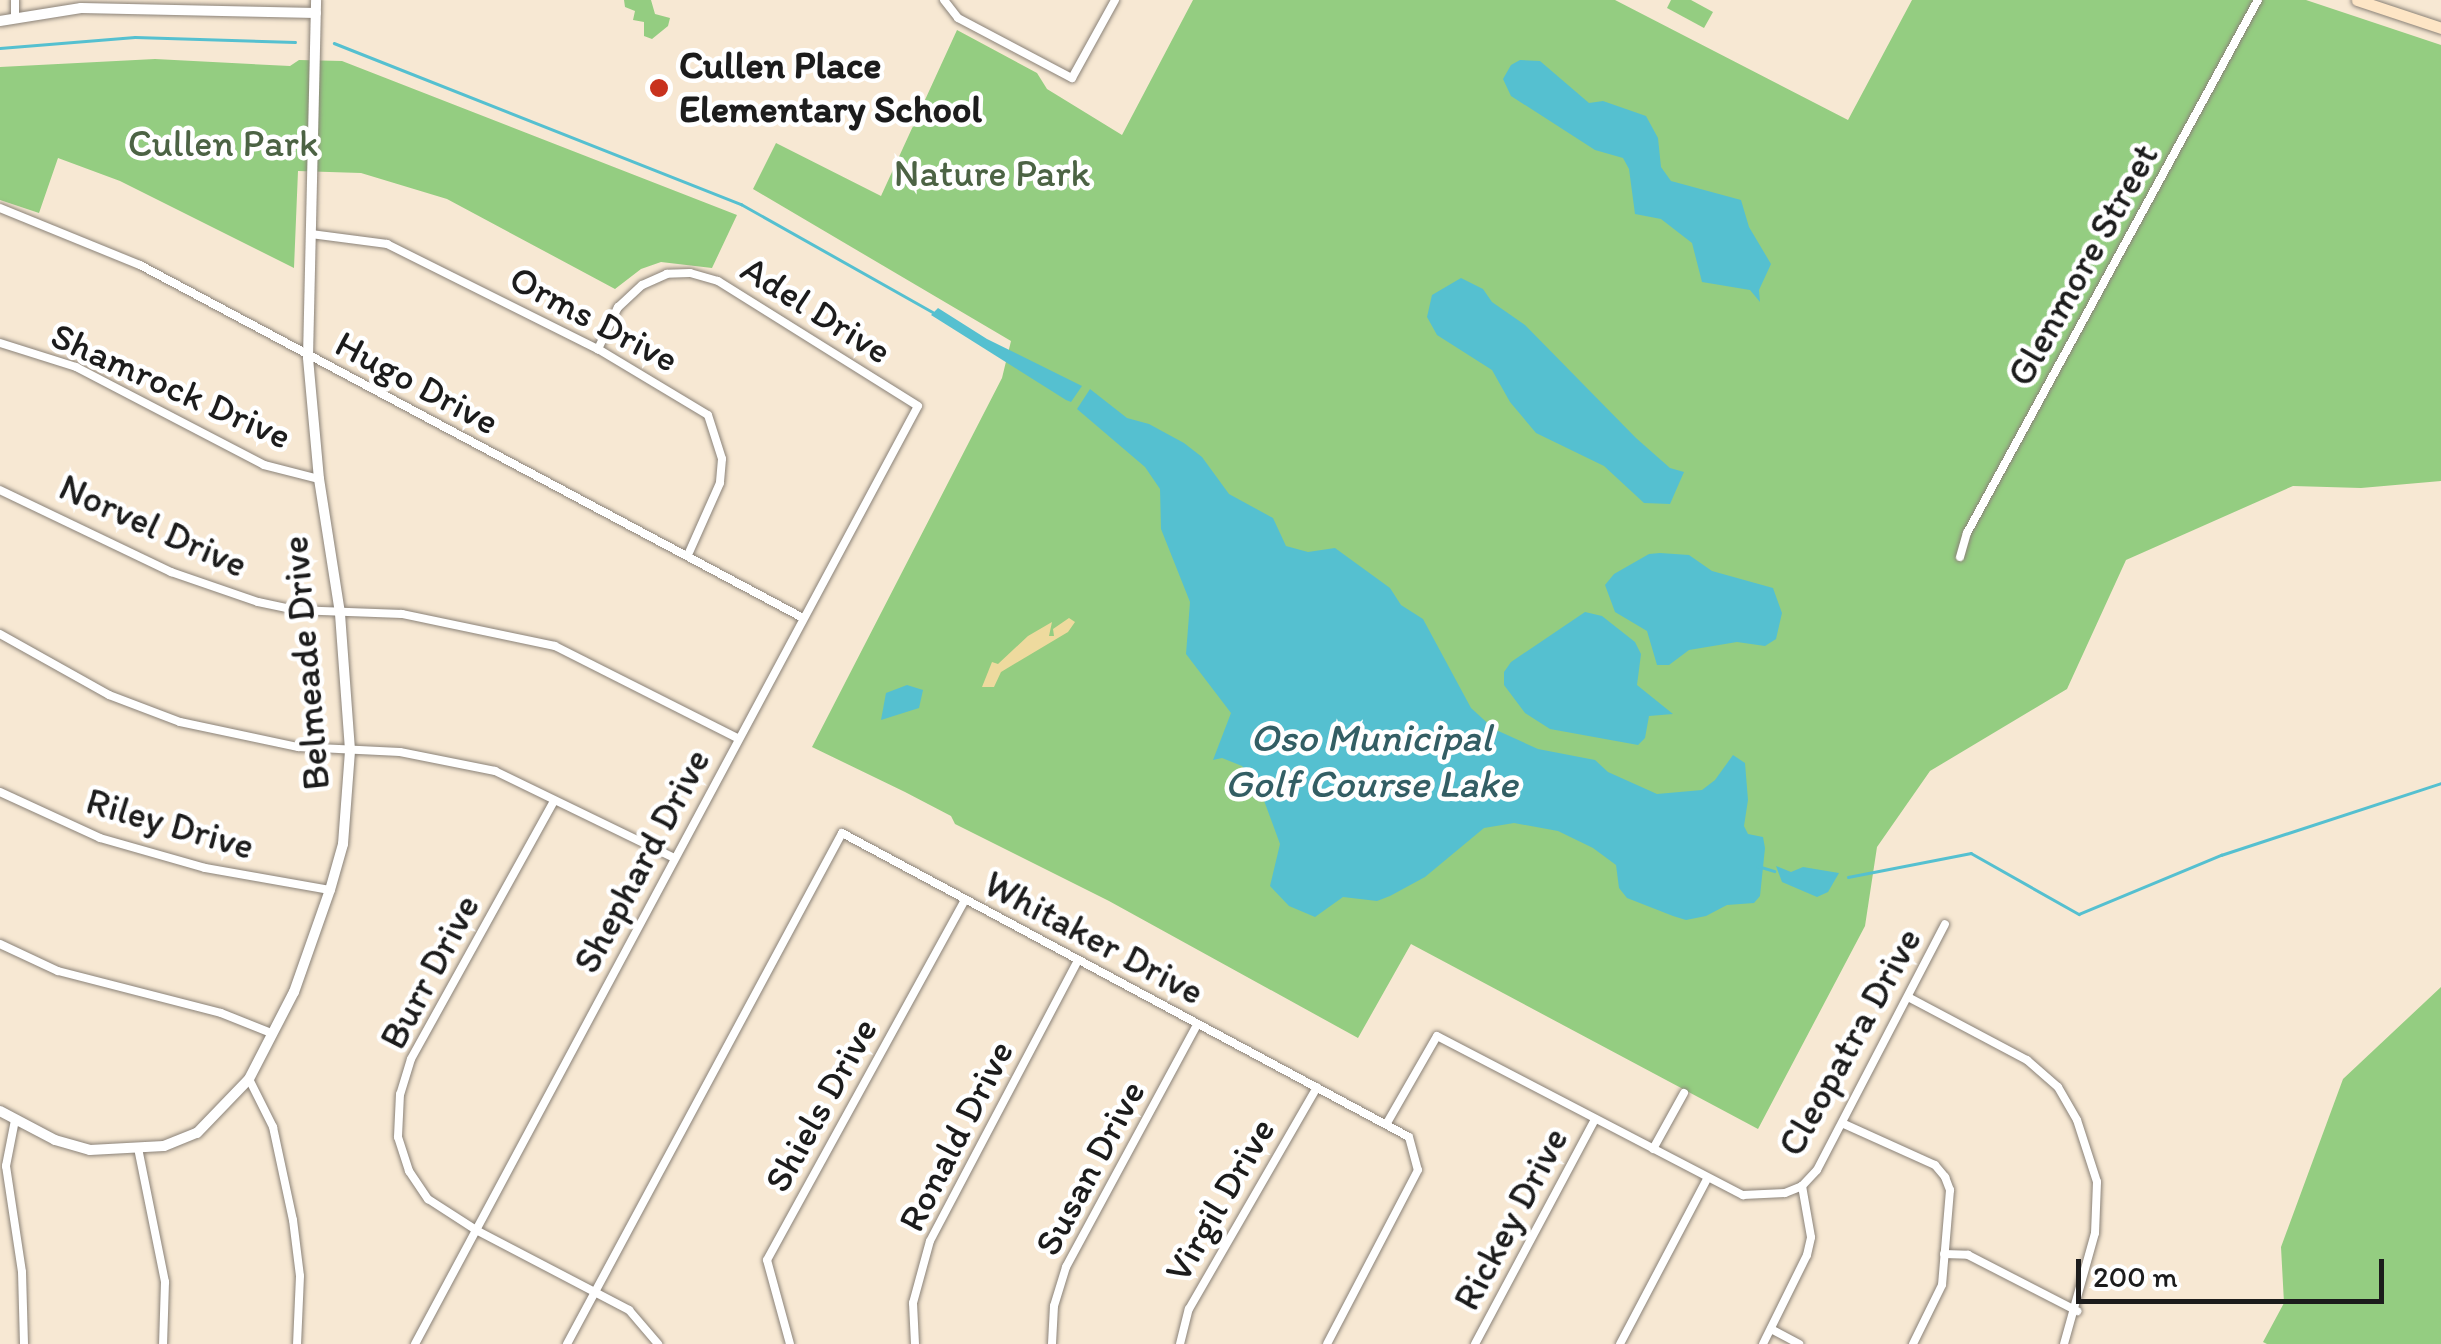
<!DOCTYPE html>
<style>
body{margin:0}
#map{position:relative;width:2441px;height:1344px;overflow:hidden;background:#f7e8d3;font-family:Itim,sans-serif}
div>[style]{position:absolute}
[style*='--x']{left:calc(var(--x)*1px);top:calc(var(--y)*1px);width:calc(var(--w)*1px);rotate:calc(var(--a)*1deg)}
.green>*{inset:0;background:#94cd81}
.sand>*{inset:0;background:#eeda9e}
.water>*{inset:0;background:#55c0d0}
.stream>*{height:2.5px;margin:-1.25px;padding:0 1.25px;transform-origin:1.25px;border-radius:1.25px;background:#55c0d0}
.roads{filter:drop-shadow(0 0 2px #8a8278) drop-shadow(0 0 2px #8a8278)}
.minor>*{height:8px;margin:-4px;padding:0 4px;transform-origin:4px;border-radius:4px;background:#fff}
.tertiary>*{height:10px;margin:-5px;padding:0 5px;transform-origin:5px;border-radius:5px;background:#fff}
.secondary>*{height:11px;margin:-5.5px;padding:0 5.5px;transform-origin:5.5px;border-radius:5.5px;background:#fde5c5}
.dots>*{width:28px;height:28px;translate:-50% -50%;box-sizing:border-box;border:5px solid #fff;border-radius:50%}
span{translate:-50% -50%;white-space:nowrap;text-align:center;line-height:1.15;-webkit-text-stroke:9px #fff;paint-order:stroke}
.poi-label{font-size:38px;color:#1c1c1c;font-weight:700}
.left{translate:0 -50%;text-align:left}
.park-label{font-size:38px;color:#4c6344}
.street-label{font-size:38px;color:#1c1c1c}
.water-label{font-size:40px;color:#335e64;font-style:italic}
.scale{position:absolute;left:2076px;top:1259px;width:308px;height:45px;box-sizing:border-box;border:5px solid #1c1c1c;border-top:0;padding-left:12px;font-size:30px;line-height:35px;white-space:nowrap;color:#1c1c1c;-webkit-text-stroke:8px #fff;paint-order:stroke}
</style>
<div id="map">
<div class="green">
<i style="clip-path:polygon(624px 0,651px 0,655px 14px,670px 18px,668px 26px,652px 39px,644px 36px,644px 22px,633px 20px,635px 11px,625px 7px)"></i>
<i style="clip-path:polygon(1193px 0,1615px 0,1848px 120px,1912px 0,2306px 0,2441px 45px,2441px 481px,2361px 488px,2293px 486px,2126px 560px,2067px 689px,1930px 771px,1877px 847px,1865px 926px,1758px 1129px,1411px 944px,1358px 1038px,1109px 901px,955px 824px,951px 816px,905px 792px,812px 747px,1002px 378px,1011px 341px,753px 189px,776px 143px,881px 196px,957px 30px,1037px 73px,1047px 89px,1122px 135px)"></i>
<i style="clip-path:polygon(1671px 0,1691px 0,1713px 12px,1704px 28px,1667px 8px)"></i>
<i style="clip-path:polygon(155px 59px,290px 66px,299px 60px,342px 61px,737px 215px,712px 268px,661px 262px,641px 269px,615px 289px,447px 199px,361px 173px,298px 171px,294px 268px,120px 181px,58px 158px,39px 213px,0 200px,0 67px)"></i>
<i style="clip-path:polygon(2441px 987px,2441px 1344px,2267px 1344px,2263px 1342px,2284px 1303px,2281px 1247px,2343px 1079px)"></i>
</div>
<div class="sand">
<i style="clip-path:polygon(1069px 618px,1075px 622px,1068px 632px,1001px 672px,994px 687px,982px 687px,992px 662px,998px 664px,1028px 636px,1052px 622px,1049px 636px,1054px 636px,1053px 629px)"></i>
</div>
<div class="water">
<i style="clip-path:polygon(1520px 60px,1540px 61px,1589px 103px,1603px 101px,1646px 116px,1658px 138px,1661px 167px,1671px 181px,1741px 200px,1749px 227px,1771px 264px,1759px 290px,1760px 302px,1750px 290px,1702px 282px,1692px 243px,1661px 219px,1635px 214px,1629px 169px,1623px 158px,1595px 150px,1511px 96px,1503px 79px,1511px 65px)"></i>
<i style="clip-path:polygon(1461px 278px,1483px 289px,1492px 302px,1525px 325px,1636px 438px,1670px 468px,1684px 472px,1670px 504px,1644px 503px,1604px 466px,1536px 433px,1510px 402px,1492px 370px,1437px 335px,1427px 317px,1432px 295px)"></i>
<i style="clip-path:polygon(938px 308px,987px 339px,1082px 386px,1071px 402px,1066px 400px,931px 315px)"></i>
<i style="clip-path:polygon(1090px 389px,1127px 418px,1149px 424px,1184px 443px,1202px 457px,1229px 494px,1273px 518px,1286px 546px,1308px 552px,1335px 548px,1390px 588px,1401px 605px,1423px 619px,1471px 708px,1494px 729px,1538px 749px,1595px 760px,1608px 772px,1657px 794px,1702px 790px,1715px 780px,1733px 755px,1745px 763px,1748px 800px,1744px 826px,1748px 834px,1763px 837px,1765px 848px,1760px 896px,1754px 903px,1727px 905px,1706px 916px,1686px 920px,1673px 916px,1627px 898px,1619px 888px,1616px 865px,1593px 848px,1558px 831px,1514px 823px,1484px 828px,1425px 877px,1390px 896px,1377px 901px,1343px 897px,1315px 917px,1289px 906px,1270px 886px,1280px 844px,1259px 787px,1242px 766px,1222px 758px,1213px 760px,1231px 713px,1186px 654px,1190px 602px,1161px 529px,1160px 489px,1145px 467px,1077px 409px)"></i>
<i style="clip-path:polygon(1660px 553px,1689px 555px,1712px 571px,1773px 588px,1782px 613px,1776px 639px,1765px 646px,1737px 642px,1689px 650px,1669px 665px,1657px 665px,1647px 631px,1615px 612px,1605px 585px,1614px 574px,1649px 554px)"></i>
<i style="clip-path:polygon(1585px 612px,1602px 616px,1635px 642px,1641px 654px,1637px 685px,1673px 714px,1649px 716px,1645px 738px,1638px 745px,1550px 729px,1525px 713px,1504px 685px,1504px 672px,1511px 662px)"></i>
<i style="clip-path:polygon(907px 685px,923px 690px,919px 708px,881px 720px,886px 693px)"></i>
<i style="clip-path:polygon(1776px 866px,1791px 872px,1803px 867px,1839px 873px,1828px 892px,1817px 897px,1782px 882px)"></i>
</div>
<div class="stream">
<i style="--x:334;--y:43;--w:438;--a:21.6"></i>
<i style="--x:741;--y:204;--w:220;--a:29.4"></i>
<i style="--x:0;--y:48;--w:135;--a:-4.7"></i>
<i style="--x:135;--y:37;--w:160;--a:1.8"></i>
<i style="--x:1758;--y:866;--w:17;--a:17"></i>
<i style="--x:1848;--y:877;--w:125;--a:-11"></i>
<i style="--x:1971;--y:853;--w:124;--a:29.5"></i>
<i style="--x:2079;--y:914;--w:154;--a:-22.6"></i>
<i style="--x:2221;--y:855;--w:231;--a:-18.1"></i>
</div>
<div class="roads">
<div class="minor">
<i style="--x:944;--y:0;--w:23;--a:52"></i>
<i style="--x:958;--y:18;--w:129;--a:27.8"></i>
<i style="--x:1072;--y:78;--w:89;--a:-61.1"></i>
<i style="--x:15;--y:18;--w:18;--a:-90"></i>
<i style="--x:0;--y:208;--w:151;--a:22.2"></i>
<i style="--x:140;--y:265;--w:751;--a:28.03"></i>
<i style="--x:311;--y:234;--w:77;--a:7.5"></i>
<i style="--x:387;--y:244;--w:236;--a:26.5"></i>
<i style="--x:598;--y:349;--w:128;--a:31"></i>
<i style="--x:708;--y:415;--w:46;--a:72.3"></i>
<i style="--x:722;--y:459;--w:24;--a:95"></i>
<i style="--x:720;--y:483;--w:79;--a:114"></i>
<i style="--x:0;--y:343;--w:80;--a:17.5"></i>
<i style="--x:76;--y:367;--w:212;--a:27.5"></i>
<i style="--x:264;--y:465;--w:57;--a:14.3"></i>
<i style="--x:0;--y:490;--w:190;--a:25.6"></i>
<i style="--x:171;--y:572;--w:92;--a:19"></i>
<i style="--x:258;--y:602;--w:38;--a:12"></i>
<i style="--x:295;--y:610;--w:107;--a:2.1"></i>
<i style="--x:402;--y:614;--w:156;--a:11.8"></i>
<i style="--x:555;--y:646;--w:206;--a:26.8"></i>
<i style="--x:1960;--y:557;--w:25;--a:-74"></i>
<i style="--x:1967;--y:533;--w:607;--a:-61.37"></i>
<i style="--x:0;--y:634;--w:125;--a:29.2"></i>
<i style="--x:109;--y:695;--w:76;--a:20.8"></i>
<i style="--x:180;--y:722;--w:121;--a:12"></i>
<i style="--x:298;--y:747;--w:102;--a:2.8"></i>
<i style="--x:400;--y:752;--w:97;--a:11.3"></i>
<i style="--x:495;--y:771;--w:199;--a:25.9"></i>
<i style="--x:0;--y:792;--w:110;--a:24.7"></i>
<i style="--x:100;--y:838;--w:109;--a:15.9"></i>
<i style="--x:205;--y:868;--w:127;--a:10"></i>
<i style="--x:554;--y:801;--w:295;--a:119"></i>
<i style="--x:411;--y:1059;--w:37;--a:107"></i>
<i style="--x:400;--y:1094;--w:43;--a:92.7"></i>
<i style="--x:398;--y:1137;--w:36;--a:72"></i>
<i style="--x:409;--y:1171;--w:34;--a:56"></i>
<i style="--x:428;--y:1199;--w:57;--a:32.9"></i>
<i style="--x:476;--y:1230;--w:173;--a:27.6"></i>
<i style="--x:629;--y:1310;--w:45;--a:49.5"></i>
<i style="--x:0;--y:944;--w:64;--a:25"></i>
<i style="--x:58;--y:971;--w:168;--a:14.4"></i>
<i style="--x:221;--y:1013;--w:54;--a:21.8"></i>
<i style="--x:1908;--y:997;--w:135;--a:27.9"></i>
<i style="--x:2027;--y:1060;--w:41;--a:41.1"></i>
<i style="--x:2058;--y:1087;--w:38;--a:60"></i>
<i style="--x:2077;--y:1120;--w:65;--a:72.1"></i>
<i style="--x:2097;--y:1182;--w:51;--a:92.2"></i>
<i style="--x:2095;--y:1233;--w:115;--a:105.6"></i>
<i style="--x:249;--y:1079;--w:54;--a:63.4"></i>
<i style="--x:273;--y:1127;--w:95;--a:77.9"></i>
<i style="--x:293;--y:1220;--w:56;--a:82.9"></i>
<i style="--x:300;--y:1276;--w:68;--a:92.5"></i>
<i style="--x:15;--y:1120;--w:47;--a:101.1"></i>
<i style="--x:6;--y:1166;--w:107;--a:81.4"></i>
<i style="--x:22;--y:1272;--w:72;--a:88.4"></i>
<i style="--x:1387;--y:1123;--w:100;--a:-60.1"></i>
<i style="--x:1437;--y:1036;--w:345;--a:27.5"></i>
<i style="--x:1743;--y:1195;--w:42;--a:-2.7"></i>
<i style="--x:1785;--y:1193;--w:18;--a:-22"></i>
<i style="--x:1802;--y:1186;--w:22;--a:-47"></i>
<i style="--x:1817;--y:1170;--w:277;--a:-62.5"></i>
<i style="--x:1844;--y:1124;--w:100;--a:24.3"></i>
<i style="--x:1935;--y:1165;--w:16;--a:50"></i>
<i style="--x:1945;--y:1177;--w:14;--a:69"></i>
<i style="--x:1950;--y:1190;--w:95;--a:94.8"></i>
<i style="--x:1942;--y:1285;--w:66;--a:116.2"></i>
<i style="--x:138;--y:1148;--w:137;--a:78.6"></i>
<i style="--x:165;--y:1282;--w:62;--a:91.8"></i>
<i style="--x:1653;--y:1149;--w:64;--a:-61"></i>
<i style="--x:1944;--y:1254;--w:24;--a:2"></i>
<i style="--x:1968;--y:1255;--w:123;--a:27.2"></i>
<i style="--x:1771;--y:1329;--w:32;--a:28"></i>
<i style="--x:415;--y:1344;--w:1064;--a:-61.8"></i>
<i style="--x:918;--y:406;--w:236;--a:-148"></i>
<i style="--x:718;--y:281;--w:29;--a:-164"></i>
<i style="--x:690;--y:273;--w:23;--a:178"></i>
<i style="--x:667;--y:274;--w:27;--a:156"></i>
<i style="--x:642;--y:285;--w:33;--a:137"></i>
<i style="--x:618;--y:307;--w:47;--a:115.5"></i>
<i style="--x:567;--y:1344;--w:580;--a:-61.71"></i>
<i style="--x:842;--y:833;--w:643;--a:28.2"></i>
<i style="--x:1409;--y:1137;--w:34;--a:75"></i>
<i style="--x:1418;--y:1170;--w:196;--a:117.6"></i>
<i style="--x:790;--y:1344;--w:87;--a:-105.3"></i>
<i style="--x:767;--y:1260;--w:411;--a:-61.2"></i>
<i style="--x:915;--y:1344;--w:41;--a:-92.8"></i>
<i style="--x:913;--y:1303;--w:64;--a:-74.7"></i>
<i style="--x:930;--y:1241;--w:315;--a:-62.2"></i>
<i style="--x:1052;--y:1344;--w:38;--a:-87"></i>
<i style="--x:1054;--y:1306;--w:41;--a:-72.9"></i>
<i style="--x:1066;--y:1267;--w:275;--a:-61.6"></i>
<i style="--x:1180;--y:1344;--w:36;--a:-76"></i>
<i style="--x:1189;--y:1309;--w:256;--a:-60"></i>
<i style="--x:1475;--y:1344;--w:255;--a:-61.9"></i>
<i style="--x:1620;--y:1344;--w:187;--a:-62.2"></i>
<i style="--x:1763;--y:1344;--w:99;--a:-63.7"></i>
<i style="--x:1807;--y:1255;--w:18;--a:-77"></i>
<i style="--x:1811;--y:1237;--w:52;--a:-100"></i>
</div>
<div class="tertiary">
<i style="--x:0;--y:21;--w:82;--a:-9.1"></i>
<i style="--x:81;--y:8;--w:235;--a:1.2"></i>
<i style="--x:0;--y:1111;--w:62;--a:27.8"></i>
<i style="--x:55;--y:1140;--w:36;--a:16"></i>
<i style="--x:90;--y:1150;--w:74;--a:-3.1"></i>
<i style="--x:164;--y:1146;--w:35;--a:-22"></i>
<i style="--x:197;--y:1133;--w:75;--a:-46.1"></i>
<i style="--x:249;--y:1079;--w:98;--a:-62.7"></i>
<i style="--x:294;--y:992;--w:108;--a:-70.6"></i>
<i style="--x:330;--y:890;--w:48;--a:-74.2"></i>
<i style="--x:343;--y:844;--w:94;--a:-85.7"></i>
<i style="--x:350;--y:750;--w:137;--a:-94.2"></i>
<i style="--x:340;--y:613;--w:136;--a:-98.9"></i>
<i style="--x:319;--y:479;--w:122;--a:-95.2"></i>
<i style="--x:308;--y:357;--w:357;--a:-88.7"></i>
</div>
<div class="secondary">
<i style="--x:2357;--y:0;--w:89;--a:18.4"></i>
</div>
</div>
<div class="dots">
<i style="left:659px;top:88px;background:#c8321e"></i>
</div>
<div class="poi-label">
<span class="left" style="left:679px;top:88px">Cullen Place<br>Elementary School</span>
</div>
<div class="park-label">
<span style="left:223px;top:144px">Cullen Park</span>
<span style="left:992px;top:174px">Nature Park</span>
</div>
<div class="street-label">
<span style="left:2083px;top:265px;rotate:-61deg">Glenmore Street</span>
<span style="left:816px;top:310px;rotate:32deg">Adel Drive</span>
<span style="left:594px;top:319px;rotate:28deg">Orms Drive</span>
<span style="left:417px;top:383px;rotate:28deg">Hugo Drive</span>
<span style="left:171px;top:386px;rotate:24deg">Shamrock Drive</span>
<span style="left:153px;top:526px;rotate:24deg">Norvel Drive</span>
<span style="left:306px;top:663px;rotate:-95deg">Belmeade Drive</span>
<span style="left:170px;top:824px;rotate:16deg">Riley Drive</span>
<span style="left:642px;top:861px;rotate:-62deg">Shephard Drive</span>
<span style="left:1094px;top:938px;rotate:28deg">Whitaker Drive</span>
<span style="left:430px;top:972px;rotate:-62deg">Burr Drive</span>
<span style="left:1850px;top:1042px;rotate:-61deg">Cleopatra Drive</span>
<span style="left:821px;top:1105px;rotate:-61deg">Shiels Drive</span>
<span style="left:956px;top:1136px;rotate:-63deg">Ronald Drive</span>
<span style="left:1090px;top:1168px;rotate:-62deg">Susan Drive</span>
<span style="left:1220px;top:1200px;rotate:-60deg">Virgil Drive</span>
<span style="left:1511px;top:1219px;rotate:-62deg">Rickey Drive</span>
</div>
<div class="water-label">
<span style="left:1371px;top:760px">Oso Municipal<br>Golf Course Lake</span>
</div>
<div class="scale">200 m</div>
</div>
